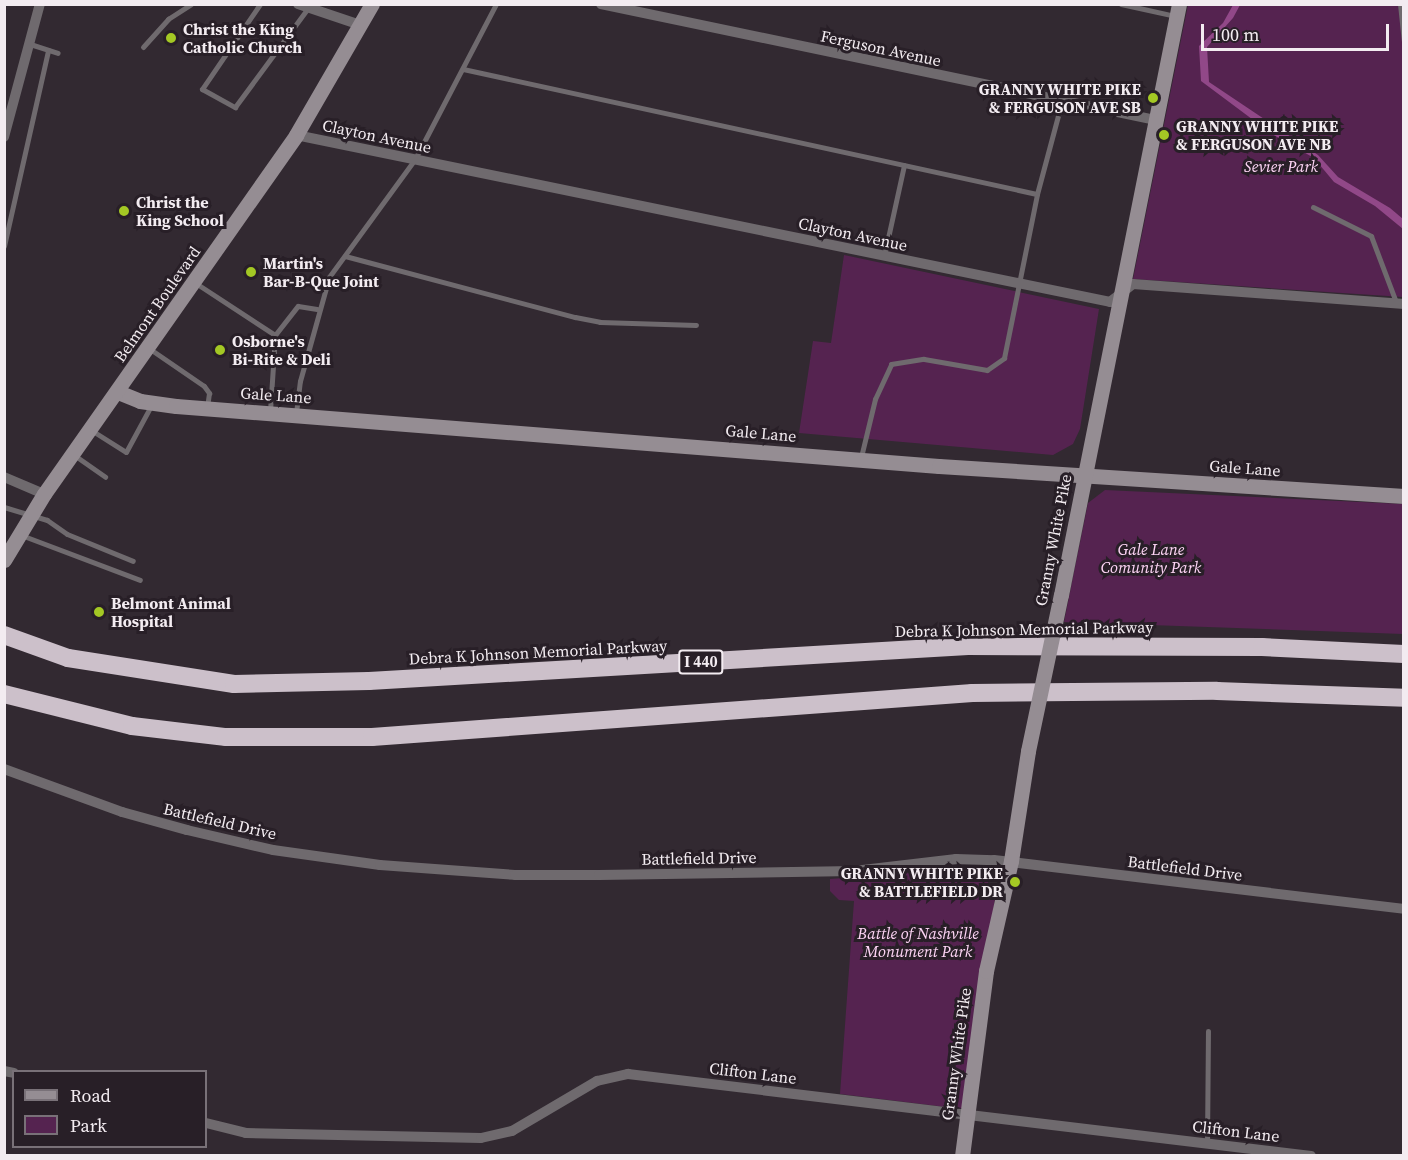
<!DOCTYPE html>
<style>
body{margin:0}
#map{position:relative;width:1408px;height:1160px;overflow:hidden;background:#322931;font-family:"Source Serif 4",serif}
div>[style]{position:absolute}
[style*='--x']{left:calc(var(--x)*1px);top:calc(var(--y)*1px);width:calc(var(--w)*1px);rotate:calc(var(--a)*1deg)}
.green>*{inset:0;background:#552350}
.water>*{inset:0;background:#914888}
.lane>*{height:5px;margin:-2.5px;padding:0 2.5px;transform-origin:2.5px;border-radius:2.5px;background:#6f6a6e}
.street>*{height:10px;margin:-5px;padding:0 5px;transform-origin:5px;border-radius:5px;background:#6f6a6e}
.secondary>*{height:15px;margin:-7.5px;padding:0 7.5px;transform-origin:7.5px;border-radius:7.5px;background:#958d93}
.highway>*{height:18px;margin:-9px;padding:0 9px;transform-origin:9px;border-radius:9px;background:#ccc0ca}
.secondary-bridge>*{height:15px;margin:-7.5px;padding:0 7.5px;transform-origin:7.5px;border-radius:7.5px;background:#958d93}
.dots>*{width:16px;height:16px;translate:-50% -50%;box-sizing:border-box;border:3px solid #281f27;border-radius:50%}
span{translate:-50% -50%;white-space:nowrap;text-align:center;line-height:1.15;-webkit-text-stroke:6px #281f27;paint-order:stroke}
.shield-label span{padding:2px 4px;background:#281f27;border:2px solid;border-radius:4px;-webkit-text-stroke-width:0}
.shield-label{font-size:15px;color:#f3ecf1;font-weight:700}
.poi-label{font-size:16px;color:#f3ecf1;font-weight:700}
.left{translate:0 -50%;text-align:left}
.right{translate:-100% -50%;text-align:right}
.street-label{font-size:16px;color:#f3ecf1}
.park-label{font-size:16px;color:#fed5f6;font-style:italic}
.frame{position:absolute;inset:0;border:6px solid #f3ecf1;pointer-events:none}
.legend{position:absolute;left:12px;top:1070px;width:195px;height:78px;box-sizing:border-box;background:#281f27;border:2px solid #797178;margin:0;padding:8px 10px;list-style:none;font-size:18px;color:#f3ecf1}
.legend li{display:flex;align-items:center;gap:12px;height:30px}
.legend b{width:30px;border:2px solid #797178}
.scale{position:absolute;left:1201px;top:24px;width:188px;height:27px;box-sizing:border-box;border:3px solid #f3ecf1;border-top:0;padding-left:8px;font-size:18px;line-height:21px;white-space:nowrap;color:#f3ecf1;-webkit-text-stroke:4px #281f27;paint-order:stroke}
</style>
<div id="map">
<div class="green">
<i style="clip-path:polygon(1188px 5px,1403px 5px,1403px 297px,1133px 279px)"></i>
<i style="clip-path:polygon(844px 255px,1099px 309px,1080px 429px,1073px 444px,1053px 455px,799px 433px,813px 341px,831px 343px)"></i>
<i style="clip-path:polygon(1105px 490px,1403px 504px,1403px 634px,1064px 622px,1088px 503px)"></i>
<i style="clip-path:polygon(962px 869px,985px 875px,995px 899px,962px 1109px,840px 1094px,854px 901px,839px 900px,830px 891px,830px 879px)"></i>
</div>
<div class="water">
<i style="clip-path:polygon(1233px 5px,1240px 5px,1233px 18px,1207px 47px,1209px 82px,1318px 155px,1338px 177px,1390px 208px,1403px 219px,1403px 229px,1375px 206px,1334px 182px,1314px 158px,1272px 134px,1201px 81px,1199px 46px,1223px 23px)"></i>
</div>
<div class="lane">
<i style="--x:260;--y:4;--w:103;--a:124.3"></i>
<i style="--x:202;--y:89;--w:38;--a:29"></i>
<i style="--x:235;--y:107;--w:123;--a:-53.6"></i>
<i style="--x:1121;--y:4;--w:55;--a:12.5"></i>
<i style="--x:1400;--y:4;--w:37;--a:84"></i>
<i style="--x:30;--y:44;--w:29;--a:18"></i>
<i style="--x:143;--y:47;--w:38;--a:-48"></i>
<i style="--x:168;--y:19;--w:27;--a:-33"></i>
<i style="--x:463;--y:69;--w:587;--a:12.29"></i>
<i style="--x:1313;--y:207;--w:65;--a:26.6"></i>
<i style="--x:1371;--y:236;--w:71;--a:69.3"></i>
<i style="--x:4;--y:246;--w:201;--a:-77.3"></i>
<i style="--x:345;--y:256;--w:238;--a:14.9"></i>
<i style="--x:575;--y:317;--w:25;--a:11"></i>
<i style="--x:600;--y:322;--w:96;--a:1.8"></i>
<i style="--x:884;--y:256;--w:93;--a:-77.6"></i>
<i style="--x:194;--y:282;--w:97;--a:33.2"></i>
<i style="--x:150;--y:349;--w:65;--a:34.4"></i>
<i style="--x:204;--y:386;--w:9;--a:54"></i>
<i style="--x:209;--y:393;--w:15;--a:98"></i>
<i style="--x:270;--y:411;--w:76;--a:-86.2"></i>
<i style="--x:275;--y:335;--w:37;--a:-52"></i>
<i style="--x:298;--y:306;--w:19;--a:9"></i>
<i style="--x:296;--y:413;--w:32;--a:-83"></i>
<i style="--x:300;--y:381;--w:108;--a:-74.4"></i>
<i style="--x:329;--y:277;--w:146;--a:-53.9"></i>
<i style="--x:415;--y:159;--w:175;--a:-62.4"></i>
<i style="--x:91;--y:430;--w:41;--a:32.2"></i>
<i style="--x:126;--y:452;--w:55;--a:-61.6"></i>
<i style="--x:74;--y:455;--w:38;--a:35"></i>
<i style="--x:861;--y:457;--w:60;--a:-76.4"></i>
<i style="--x:875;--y:399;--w:38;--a:-65"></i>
<i style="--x:891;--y:364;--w:33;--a:-9"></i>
<i style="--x:924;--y:359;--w:64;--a:9.9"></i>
<i style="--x:987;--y:370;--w:21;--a:-35"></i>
<i style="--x:1004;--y:358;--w:167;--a:-78.6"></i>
<i style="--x:1037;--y:194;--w:96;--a:-75"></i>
<i style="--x:4;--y:507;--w:45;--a:16.8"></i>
<i style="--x:47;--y:520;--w:24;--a:35"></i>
<i style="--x:67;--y:534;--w:71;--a:22.2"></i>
<i style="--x:21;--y:535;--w:127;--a:20.7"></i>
<i style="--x:1207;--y:1143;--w:112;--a:-89.5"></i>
</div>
<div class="street">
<i style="--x:298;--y:4;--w:65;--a:18.7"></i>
<i style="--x:601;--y:4;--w:567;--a:11.81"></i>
<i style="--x:296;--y:135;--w:831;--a:11.59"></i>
<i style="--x:1110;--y:302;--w:29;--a:-38"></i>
<i style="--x:1133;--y:284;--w:272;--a:4.2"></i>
<i style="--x:4;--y:137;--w:138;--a:-74.9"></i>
<i style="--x:4;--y:477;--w:43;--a:23"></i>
<i style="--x:4;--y:769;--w:126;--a:20"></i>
<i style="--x:122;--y:812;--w:67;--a:15.5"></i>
<i style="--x:187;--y:830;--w:88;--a:13.1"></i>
<i style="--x:273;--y:850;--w:108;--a:8"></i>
<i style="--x:380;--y:865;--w:135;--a:4.2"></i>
<i style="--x:515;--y:875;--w:84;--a:0"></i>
<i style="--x:599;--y:875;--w:255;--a:-0.9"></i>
<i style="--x:854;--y:871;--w:103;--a:-6.7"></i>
<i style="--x:956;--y:859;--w:38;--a:2"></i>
<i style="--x:994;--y:860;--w:413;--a:6.8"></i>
<i style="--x:4;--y:1071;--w:10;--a:11"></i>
<i style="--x:206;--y:1123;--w:41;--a:14"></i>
<i style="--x:246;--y:1133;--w:235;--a:1.2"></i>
<i style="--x:481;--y:1138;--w:32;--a:-13"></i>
<i style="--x:512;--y:1131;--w:99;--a:-30.5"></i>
<i style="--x:597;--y:1081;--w:32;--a:-13"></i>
<i style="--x:628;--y:1074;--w:688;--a:6.85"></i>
</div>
<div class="secondary">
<i style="--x:118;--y:392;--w:24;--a:22"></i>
<i style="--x:140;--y:401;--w:36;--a:8"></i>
<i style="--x:176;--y:406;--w:765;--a:4.5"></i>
<i style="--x:939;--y:466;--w:466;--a:3.7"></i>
<i style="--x:4;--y:560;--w:77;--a:-58.8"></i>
<i style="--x:44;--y:494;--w:439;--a:-54.9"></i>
<i style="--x:296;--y:135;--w:151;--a:-59.9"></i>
<i style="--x:1061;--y:595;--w:603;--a:-78.71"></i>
<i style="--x:962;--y:1156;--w:187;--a:-82.6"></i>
<i style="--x:986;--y:971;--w:113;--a:-77.2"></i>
<i style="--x:1011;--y:861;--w:111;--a:-81.2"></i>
</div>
<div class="highway">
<i style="--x:4;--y:635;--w:68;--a:19.8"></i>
<i style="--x:68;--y:658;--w:168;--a:8.9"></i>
<i style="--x:234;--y:684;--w:135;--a:-1.3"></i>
<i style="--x:369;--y:681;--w:600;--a:-3.34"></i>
<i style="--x:968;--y:646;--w:294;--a:0.2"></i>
<i style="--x:1262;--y:647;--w:142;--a:2.8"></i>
<i style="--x:4;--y:694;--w:132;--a:14"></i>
<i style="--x:132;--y:726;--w:95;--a:6.7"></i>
<i style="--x:226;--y:737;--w:146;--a:0"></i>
<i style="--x:372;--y:737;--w:602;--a:-4.19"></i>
<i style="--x:972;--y:693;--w:245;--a:-0.5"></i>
<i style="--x:1217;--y:691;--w:187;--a:2.1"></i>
</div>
<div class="secondary-bridge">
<i style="--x:1028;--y:751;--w:159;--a:-78.1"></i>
</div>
<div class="dots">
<i style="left:171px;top:38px;background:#a4c824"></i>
<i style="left:1153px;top:98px;background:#a4c824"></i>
<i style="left:1164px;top:135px;background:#a4c824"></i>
<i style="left:124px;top:211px;background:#a4c824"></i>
<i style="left:251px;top:272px;background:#a4c824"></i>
<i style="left:220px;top:350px;background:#a4c824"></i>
<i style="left:99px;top:612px;background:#a4c824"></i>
<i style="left:1015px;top:882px;background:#a4c824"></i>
</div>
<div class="shield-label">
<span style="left:701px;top:662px">I 440</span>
</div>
<div class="poi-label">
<span class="left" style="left:183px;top:38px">Christ the King<br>Catholic Church</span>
<span class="right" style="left:1141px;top:98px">GRANNY WHITE PIKE<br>&amp; FERGUSON AVE SB</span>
<span class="left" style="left:1176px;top:135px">GRANNY WHITE PIKE<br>&amp; FERGUSON AVE NB</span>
<span class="left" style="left:136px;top:211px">Christ the<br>King School</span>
<span class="left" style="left:263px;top:272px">Martin's<br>Bar-B-Que Joint</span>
<span class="left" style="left:232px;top:350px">Osborne's<br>Bi-Rite &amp; Deli</span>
<span class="left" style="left:111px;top:612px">Belmont Animal<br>Hospital</span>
<span class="right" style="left:1003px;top:882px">GRANNY WHITE PIKE<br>&amp; BATTLEFIELD DR</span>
</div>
<div class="street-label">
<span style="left:881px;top:48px;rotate:12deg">Ferguson Avenue</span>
<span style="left:377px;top:136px;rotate:12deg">Clayton Avenue</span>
<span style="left:853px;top:234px;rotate:12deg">Clayton Avenue</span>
<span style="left:157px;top:304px;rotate:-55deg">Belmont Boulevard</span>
<span style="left:276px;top:395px;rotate:4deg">Gale Lane</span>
<span style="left:761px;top:433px;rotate:5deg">Gale Lane</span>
<span style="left:1245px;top:468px;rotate:4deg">Gale Lane</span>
<span style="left:1053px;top:540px;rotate:-79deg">Granny White Pike</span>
<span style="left:1024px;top:629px;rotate:-1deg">Debra K Johnson Memorial Parkway</span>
<span style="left:538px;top:652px;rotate:-3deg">Debra K Johnson Memorial Parkway</span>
<span style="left:220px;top:821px;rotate:13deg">Battlefield Drive</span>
<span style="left:699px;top:858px;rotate:-1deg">Battlefield Drive</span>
<span style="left:1185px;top:868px;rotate:7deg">Battlefield Drive</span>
<span style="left:956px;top:1054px;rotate:-82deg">Granny White Pike</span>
<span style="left:753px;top:1073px;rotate:7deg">Clifton Lane</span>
<span style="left:1236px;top:1131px;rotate:7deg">Clifton Lane</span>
</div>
<div class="park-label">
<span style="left:1281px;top:166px">Sevier Park</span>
<span style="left:1151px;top:558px">Gale Lane<br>Comunity Park</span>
<span style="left:918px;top:942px">Battle of Nashville<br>Monument Park</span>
</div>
<div class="frame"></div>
<ul class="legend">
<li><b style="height:8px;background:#958d93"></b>Road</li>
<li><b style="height:16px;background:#552350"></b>Park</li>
</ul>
<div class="scale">100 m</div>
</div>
